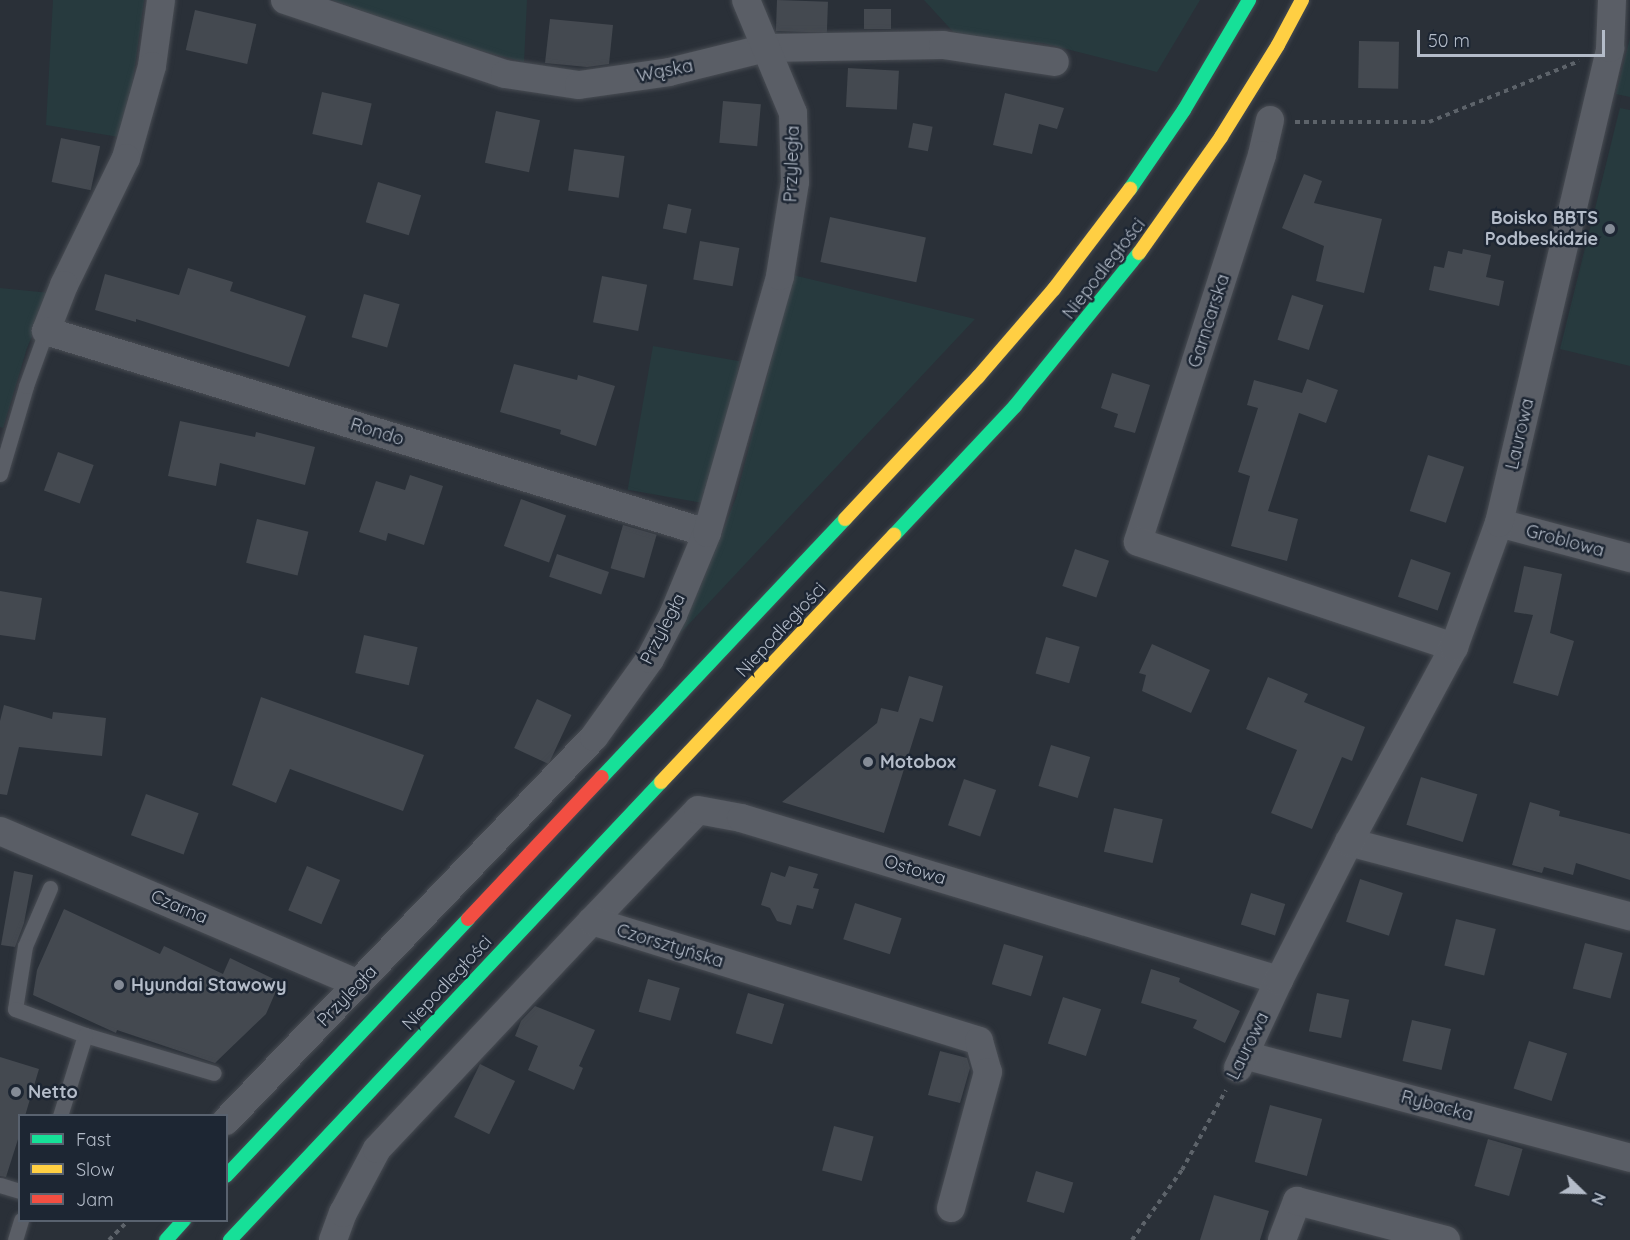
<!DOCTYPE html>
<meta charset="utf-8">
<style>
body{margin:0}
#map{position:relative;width:1630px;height:1240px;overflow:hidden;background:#2a3038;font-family:Quicksand,sans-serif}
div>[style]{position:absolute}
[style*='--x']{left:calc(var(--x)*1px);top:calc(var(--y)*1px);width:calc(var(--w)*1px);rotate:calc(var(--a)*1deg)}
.green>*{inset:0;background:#273a3e;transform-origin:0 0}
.building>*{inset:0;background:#444950;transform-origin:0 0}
.path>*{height:4px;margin-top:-2px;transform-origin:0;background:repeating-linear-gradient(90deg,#5d636a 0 4.5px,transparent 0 9px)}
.roads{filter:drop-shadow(0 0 2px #484c53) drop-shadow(0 0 2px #484c53)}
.lane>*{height:15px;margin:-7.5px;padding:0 7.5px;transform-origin:7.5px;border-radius:7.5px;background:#5a5e66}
.street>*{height:28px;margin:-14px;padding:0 14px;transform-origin:14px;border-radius:14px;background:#5a5e66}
.fast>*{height:14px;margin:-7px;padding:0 7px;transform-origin:7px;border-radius:7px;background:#16e098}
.slow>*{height:14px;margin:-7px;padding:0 7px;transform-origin:7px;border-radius:7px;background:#ffcf43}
.jam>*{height:14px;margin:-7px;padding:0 7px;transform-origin:7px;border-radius:7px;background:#f24e42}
.dots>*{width:16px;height:16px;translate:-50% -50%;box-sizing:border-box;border:3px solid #1d2633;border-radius:50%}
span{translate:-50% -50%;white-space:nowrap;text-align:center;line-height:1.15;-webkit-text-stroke:5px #1d2633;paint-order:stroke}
.street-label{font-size:18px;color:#b4bcc9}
.poi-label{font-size:18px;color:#b4bcc9;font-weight:700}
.right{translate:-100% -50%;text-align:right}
.left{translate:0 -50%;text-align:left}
.legend{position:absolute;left:18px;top:1114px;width:210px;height:108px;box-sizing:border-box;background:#1d2633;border:2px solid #59626f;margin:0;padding:8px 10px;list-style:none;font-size:18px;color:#b4bcc9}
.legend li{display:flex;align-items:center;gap:12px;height:30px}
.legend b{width:30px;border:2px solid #59626f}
.north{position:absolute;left:1552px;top:1162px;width:60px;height:60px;-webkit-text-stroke:4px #1d2633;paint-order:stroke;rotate:113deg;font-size:16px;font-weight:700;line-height:24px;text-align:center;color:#b4bcc9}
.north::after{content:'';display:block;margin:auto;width:21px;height:27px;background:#b4bcc9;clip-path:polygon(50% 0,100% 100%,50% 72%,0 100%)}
.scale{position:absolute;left:1417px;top:30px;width:188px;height:27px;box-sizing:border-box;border:3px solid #b4bcc9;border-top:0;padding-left:8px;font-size:18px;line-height:21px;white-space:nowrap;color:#b4bcc9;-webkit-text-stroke:4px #1d2633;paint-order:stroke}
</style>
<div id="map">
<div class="green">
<i style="clip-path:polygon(53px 0,144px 0,125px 138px,46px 125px)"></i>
<i style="clip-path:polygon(332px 0,527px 0,524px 62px,446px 41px)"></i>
<i style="clip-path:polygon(924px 0,1200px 0,1157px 72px,1043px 43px,957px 36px)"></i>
<i style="clip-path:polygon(1630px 38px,1630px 97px,1616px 94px)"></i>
<i style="clip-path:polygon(1620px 108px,1630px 110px,1630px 366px,1560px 349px)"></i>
<i style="clip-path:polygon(793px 275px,975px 319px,674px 640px,702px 583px,736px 498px)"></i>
<i style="clip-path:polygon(0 288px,50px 293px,27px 348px,3px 428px,0 427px)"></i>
<i style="left:653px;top:346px;width:88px;height:146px;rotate:10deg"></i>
</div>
<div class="building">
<i style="left:777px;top:0;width:51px;height:31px;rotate:2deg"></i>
<i style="left:891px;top:9px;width:20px;height:27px;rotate:90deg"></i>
<i style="left:195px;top:10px;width:63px;height:41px;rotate:13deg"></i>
<i style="clip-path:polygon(550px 19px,613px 25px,609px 64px,587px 67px,545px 63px)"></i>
<i style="left:1359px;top:41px;width:40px;height:47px;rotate:1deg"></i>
<i style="left:848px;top:68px;width:51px;height:39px;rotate:3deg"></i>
<i style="left:322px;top:92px;width:51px;height:43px;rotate:13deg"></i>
<i style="clip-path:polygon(1005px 93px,1064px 108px,1057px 129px,1039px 124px,1032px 154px,993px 145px)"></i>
<i style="left:723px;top:101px;width:38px;height:42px;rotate:5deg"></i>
<i style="left:496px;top:111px;width:45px;height:53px;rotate:12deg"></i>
<i style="left:913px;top:123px;width:20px;height:25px;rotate:11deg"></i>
<i style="left:61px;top:138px;width:40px;height:45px;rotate:12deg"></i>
<i style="left:574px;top:149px;width:51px;height:42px;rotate:8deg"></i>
<i style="clip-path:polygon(1304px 174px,1322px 181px,1314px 203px,1382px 219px,1364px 293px,1316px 281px,1324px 246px,1282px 228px)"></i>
<i style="left:378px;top:182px;width:45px;height:42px;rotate:17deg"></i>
<i style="left:668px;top:204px;width:24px;height:25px;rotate:12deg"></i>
<i style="left:830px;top:217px;width:98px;height:46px;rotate:12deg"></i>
<i style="left:700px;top:241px;width:40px;height:39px;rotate:10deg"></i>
<i style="clip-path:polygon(1463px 249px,1491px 255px,1486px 277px,1504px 281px,1499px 306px,1429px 290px,1434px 266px,1444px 268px,1448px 251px,1462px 254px)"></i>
<i style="clip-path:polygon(188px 268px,233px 282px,230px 291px,306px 316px,289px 367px,136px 319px,136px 322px,95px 310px,105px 274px,179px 295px)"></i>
<i style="left:602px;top:276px;width:46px;height:47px;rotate:11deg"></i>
<i style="left:364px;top:294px;width:37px;height:45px;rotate:16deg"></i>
<i style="left:1292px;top:295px;width:33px;height:47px;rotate:18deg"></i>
<i style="clip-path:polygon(514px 364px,577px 380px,578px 375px,615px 386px,596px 446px,560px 434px,561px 430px,500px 412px)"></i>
<i style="clip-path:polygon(1112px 373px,1150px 385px,1135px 433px,1114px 427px,1118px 414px,1101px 408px)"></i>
<i style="clip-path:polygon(1307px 379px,1338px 390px,1326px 423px,1299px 413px,1268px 511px,1298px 519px,1287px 561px,1231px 546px,1250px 476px,1238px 472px,1258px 408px,1247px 405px,1254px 380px,1302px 393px)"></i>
<i style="clip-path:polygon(180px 421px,255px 437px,256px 432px,315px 447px,305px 485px,220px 463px,216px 486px,168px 476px)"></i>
<i style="left:58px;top:452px;width:38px;height:41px;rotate:20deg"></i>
<i style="left:1428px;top:455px;width:38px;height:59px;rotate:18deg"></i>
<i style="clip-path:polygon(410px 475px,443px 486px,424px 545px,388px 533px,386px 541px,359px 532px,376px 481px,405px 490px)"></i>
<i style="left:521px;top:499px;width:48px;height:50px;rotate:20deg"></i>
<i style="left:257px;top:519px;width:53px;height:45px;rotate:14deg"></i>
<i style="left:623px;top:525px;width:35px;height:45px;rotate:16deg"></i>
<i style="left:1075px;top:549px;width:36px;height:39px;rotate:19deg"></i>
<i style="left:557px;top:554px;width:55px;height:24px;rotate:19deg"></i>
<i style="left:1411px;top:559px;width:42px;height:40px;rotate:19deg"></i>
<i style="clip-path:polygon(1524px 566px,1562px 574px,1550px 633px,1574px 641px,1558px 696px,1513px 683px,1533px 615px,1514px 612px)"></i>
<i style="clip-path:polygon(0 591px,42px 598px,35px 640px,0 635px)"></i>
<i style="left:364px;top:635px;width:55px;height:39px;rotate:13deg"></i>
<i style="left:1046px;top:637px;width:35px;height:38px;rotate:16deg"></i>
<i style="clip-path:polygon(1152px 644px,1210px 670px,1191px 713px,1142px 691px,1146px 675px,1139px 673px)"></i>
<i style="clip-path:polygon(909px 676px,943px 686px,933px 722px,920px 718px,884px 833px,782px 802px,877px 723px,881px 708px,898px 712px)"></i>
<i style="clip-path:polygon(1268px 677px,1308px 694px,1304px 702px,1365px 727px,1352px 761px,1342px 757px,1312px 829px,1271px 813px,1297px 750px,1246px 729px)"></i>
<i style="clip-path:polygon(261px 697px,424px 755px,403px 811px,290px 769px,276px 803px,232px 785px)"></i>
<i style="left:537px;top:699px;width:38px;height:54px;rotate:25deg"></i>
<i style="clip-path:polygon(4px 705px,52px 719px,53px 712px,106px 718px,102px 756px,19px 747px,7px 795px,0 794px,0 721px)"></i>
<i style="left:1051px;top:745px;width:41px;height:43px;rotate:17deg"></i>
<i style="left:1421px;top:777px;width:59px;height:50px;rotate:17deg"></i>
<i style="left:964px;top:779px;width:34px;height:49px;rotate:19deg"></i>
<i style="left:146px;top:794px;width:56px;height:44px;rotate:20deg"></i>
<i style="clip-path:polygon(1530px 802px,1560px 811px,1559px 816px,1630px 834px,1630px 880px,1576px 863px,1573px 875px,1544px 867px,1542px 873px,1512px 865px)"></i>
<i style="left:1114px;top:808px;width:50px;height:45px;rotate:13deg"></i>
<i style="left:307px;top:866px;width:36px;height:48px;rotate:23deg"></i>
<i style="clip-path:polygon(789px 866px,818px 874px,813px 888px,819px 889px,813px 909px,797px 905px,791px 925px,777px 921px,770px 908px,761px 905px,771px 872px,785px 877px)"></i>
<i style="clip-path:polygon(14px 871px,33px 875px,24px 923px,15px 947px,1px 945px)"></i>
<i style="left:1360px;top:879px;width:45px;height:45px;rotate:18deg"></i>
<i style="left:1251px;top:893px;width:36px;height:33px;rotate:18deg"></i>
<i style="left:855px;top:903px;width:49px;height:38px;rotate:18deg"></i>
<i style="clip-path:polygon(64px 909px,160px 954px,164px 946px,223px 974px,230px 958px,280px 982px,266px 1014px,215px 1063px,117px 1030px,116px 1033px,33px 995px,37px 970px)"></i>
<i style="left:1456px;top:919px;width:41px;height:48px;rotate:14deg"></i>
<i style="left:1585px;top:943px;width:39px;height:47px;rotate:15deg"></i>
<i style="left:1004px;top:944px;width:41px;height:42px;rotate:17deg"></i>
<i style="clip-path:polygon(1151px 969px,1180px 978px,1179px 982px,1240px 1011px,1225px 1043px,1193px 1028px,1197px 1020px,1141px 1003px)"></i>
<i style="left:648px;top:979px;width:33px;height:34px;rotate:16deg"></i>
<i style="left:748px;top:993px;width:38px;height:42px;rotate:17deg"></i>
<i style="left:1317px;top:993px;width:33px;height:39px;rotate:12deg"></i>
<i style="left:1063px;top:997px;width:40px;height:49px;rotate:18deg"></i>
<i style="clip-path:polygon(535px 1006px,595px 1030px,579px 1066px,583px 1068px,574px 1090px,528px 1070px,538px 1046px,515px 1036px,521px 1021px)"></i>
<i style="left:1412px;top:1020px;width:40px;height:42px;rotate:13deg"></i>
<i style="left:1529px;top:1041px;width:40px;height:50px;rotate:18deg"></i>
<i style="clip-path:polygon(940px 1051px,967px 1058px,970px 1068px,960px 1103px,928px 1095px)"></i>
<i style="clip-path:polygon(0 1057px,39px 1069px,25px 1116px,20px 1116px,20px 1133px,6px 1177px,0 1176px)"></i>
<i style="left:480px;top:1064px;width:39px;height:59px;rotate:26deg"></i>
<i style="left:1270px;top:1105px;width:54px;height:59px;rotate:15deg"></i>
<i style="left:834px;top:1126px;width:41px;height:46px;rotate:15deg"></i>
<i style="left:1488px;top:1139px;width:36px;height:49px;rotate:16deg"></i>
<i style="left:1036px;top:1171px;width:39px;height:32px;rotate:17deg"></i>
<i style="clip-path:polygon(1214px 1195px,1269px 1211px,1260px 1240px,1200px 1240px)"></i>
</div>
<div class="path">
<i style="--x:1295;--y:122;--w:134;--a:0"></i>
<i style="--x:1429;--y:122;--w:162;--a:-22.1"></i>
<i style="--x:109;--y:1240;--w:28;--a:-45"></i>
<i style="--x:1132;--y:1240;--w:86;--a:-54.5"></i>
<i style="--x:1182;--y:1170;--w:91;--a:-61.2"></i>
</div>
<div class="roads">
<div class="lane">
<i style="--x:0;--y:474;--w:92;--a:-73.5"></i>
<i style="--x:26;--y:386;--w:59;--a:-70"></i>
<i style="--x:50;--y:888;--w:63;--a:113.3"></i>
<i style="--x:25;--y:946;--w:64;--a:99"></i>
<i style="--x:15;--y:1009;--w:75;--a:20.4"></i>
<i style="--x:85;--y:1035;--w:134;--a:16.4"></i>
<i style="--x:60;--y:1116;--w:85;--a:-72.8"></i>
<i style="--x:0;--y:1185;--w:21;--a:17"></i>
<i style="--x:15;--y:1240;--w:21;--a:-73"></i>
</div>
<div class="street">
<i style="--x:161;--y:0;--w:67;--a:97.8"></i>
<i style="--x:152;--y:66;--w:96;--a:105.8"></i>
<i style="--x:126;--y:158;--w:141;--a:116"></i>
<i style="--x:64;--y:285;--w:49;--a:111.4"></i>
<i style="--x:46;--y:331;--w:691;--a:16.99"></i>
<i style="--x:285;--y:0;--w:232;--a:18.6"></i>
<i style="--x:505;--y:74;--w:75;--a:8.5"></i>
<i style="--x:579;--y:85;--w:91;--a:-8.2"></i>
<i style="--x:669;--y:72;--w:100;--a:-13.9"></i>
<i style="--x:766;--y:48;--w:177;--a:-1"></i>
<i style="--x:943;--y:45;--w:113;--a:8.6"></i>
<i style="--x:1270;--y:120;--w:36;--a:103"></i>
<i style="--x:1262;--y:155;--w:406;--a:107.8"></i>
<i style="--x:1138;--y:542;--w:333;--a:18.4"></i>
<i style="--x:1499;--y:523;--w:136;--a:15"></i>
<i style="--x:0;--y:831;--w:389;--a:23.1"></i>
<i style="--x:1349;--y:842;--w:291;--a:14.8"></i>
<i style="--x:592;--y:921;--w:153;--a:-46.3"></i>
<i style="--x:698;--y:810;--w:44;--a:10.5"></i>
<i style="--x:741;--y:818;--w:562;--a:16.76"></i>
<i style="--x:1244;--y:1055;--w:400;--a:14.9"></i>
<i style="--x:1238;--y:1068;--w:97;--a:-65"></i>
<i style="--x:1279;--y:980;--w:155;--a:-63.1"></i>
<i style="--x:1349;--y:842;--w:221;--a:-61.7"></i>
<i style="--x:1454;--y:647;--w:132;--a:-70.1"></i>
<i style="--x:1499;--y:523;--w:488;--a:-76.8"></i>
<i style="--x:1610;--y:48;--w:48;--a:-87.6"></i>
<i style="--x:226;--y:1121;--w:532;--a:-46.22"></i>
<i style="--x:594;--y:737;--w:96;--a:-54.3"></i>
<i style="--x:650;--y:659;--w:50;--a:-62.4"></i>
<i style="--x:673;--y:615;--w:89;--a:-67.5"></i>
<i style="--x:707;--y:533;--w:267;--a:-74.1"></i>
<i style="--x:780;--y:276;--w:95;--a:-80.9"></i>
<i style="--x:795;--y:182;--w:69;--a:-91.7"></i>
<i style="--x:793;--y:113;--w:122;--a:-112.6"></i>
<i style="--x:333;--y:1240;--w:29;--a:-70"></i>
<i style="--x:343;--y:1213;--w:72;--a:-62"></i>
<i style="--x:377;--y:1149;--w:313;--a:-46.7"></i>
<i style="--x:592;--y:921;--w:405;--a:17.2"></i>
<i style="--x:979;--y:1041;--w:32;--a:74"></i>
<i style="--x:988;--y:1072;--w:141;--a:105.2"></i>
<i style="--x:1282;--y:1240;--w:42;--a:-69"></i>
<i style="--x:1297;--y:1201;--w:154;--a:14.7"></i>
</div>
<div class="fast">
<i style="--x:1130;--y:189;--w:96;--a:-55.6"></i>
<i style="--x:1184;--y:110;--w:128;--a:-59.4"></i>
<i style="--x:894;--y:535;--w:177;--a:-46.8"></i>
<i style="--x:1015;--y:406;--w:197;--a:-51"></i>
<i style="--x:602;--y:777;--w:354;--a:-46.7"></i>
<i style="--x:226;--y:1176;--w:353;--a:-46.7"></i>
<i style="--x:166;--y:1240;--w:27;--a:-48"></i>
<i style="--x:230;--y:1240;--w:629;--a:-46.74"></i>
</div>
<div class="slow">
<i style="--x:1139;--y:253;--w:142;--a:-54.7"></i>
<i style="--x:1221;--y:137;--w:108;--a:-58.2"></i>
<i style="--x:1278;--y:45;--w:51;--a:-61.9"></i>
<i style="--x:845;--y:519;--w:195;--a:-46.9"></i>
<i style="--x:978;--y:377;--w:116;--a:-49.2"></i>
<i style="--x:1054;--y:289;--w:126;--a:-52.8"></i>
<i style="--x:661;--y:782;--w:340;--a:-46.7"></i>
</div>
<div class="jam">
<i style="--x:468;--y:919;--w:195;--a:-46.7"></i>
</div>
</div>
<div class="dots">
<i style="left:1610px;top:229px;background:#848b96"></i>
<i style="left:868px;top:762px;background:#848b96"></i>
<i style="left:119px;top:985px;background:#848b96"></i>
<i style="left:16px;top:1092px;background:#848b96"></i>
</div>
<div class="street-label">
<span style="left:665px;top:71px;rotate:-11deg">Wąska</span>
<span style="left:792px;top:164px;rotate:-88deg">Przyległa</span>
<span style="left:1104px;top:269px;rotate:-52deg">Niepodległości</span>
<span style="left:1209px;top:321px;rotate:-72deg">Garncarska</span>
<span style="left:377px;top:432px;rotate:17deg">Rondo</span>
<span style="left:1520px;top:434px;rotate:-77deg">Laurowa</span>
<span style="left:1565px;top:541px;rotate:15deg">Groblowa</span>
<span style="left:663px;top:629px;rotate:-63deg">Przyległa</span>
<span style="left:781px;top:630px;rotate:-47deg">Niepodległości</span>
<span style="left:915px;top:870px;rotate:17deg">Ostowa</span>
<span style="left:179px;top:907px;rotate:23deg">Czarna</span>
<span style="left:670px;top:946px;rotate:17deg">Czorsztyńska</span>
<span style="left:447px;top:983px;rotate:-47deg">Niepodległości</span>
<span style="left:347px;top:996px;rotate:-46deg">Przyległa</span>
<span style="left:1248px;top:1046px;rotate:-64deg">Laurowa</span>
<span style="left:1437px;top:1106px;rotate:15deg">Rybacka</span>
</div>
<div class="poi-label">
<span class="right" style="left:1598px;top:229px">Boisko BBTS<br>Podbeskidzie</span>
<span class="left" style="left:880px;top:762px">Motobox</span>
<span class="left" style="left:131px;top:985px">Hyundai Stawowy</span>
<span class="left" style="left:28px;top:1092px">Netto</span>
</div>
<ul class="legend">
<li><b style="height:8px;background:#16e098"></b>Fast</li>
<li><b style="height:8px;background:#ffcf43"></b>Slow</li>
<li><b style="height:8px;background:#f24e42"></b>Jam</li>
</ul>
<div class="north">N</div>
<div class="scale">50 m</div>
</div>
